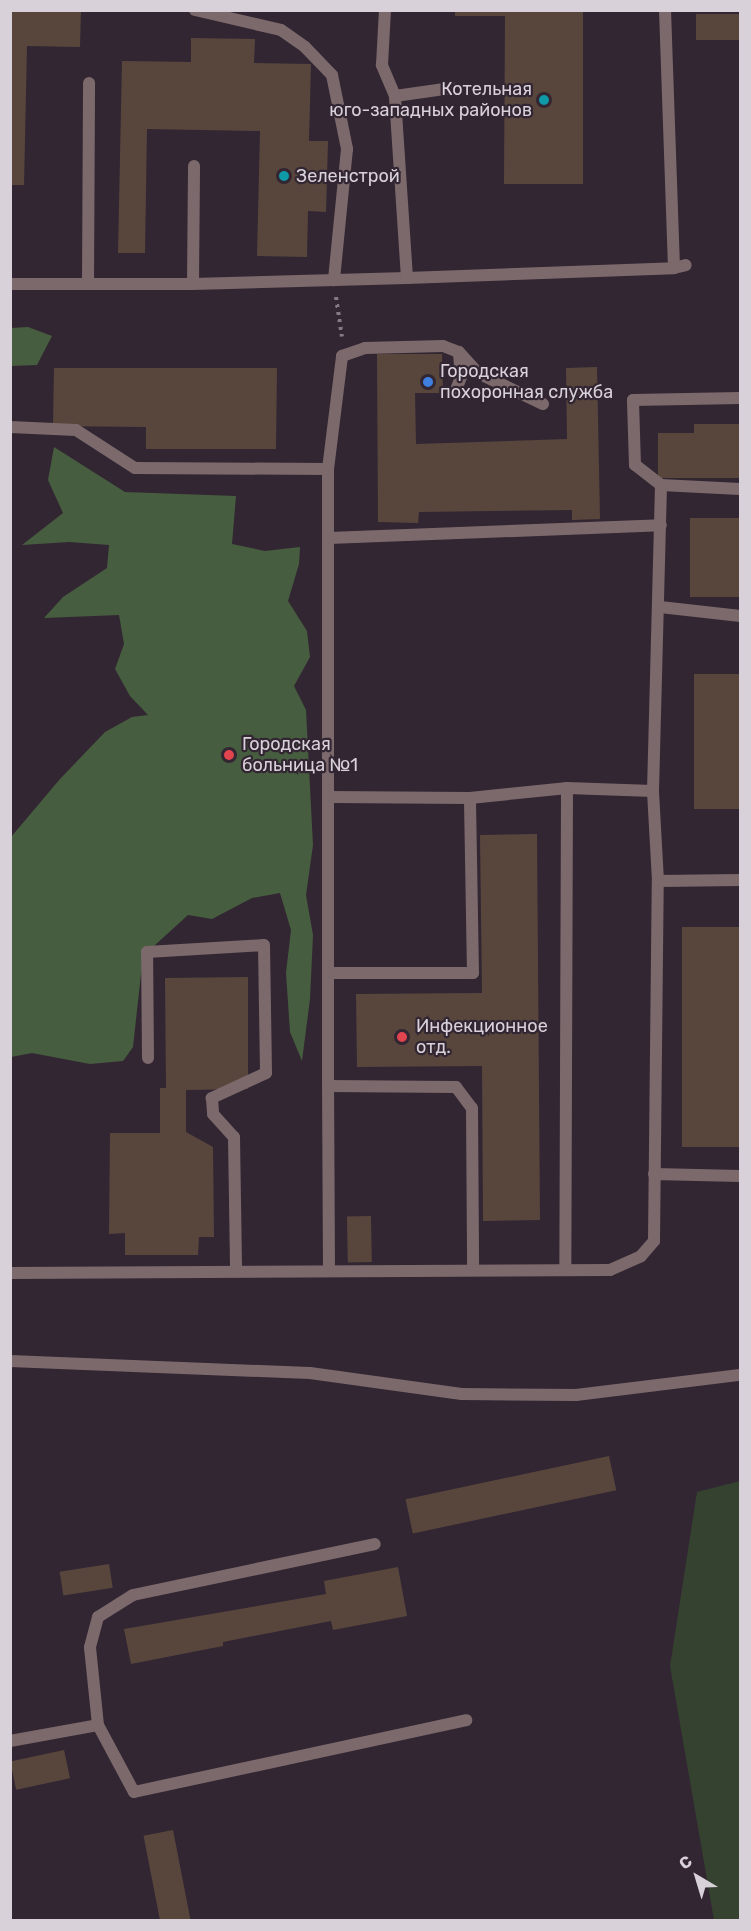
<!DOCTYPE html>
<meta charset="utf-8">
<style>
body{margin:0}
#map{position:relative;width:751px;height:1931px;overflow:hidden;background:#322633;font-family:Rubik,sans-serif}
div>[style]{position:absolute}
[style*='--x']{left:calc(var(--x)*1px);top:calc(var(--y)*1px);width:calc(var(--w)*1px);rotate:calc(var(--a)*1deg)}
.green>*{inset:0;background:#354230}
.forest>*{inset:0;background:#475d3f}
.building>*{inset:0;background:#58463d;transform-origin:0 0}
.path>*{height:4px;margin-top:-2px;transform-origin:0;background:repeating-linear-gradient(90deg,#857b86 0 3px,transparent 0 7.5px)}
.service>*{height:12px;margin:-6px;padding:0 6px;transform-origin:6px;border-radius:6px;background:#7c696b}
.dots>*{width:16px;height:16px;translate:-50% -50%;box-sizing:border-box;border:3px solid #322633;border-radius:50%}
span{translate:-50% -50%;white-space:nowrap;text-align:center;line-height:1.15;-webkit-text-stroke:4.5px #322633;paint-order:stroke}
.poi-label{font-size:18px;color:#d9d1da}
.right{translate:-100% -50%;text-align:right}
.left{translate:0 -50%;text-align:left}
.frame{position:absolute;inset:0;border:12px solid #d9d1da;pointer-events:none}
.north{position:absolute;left:667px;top:1847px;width:60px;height:60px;-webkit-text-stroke:4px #322633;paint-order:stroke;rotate:322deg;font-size:16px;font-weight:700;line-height:24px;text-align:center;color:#d9d1da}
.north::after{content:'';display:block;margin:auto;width:21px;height:27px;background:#d9d1da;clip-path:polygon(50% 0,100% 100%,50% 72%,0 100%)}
</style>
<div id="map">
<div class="green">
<i style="clip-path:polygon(740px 1481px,740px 1920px,714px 1920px,670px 1666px,697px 1492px)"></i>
</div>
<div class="forest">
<i style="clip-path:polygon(28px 327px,52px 336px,37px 365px,11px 366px,11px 328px)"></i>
<i style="clip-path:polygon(54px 447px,125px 492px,236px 496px,232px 544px,265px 551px,300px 547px,299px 564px,288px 601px,307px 631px,310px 657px,294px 686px,306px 710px,313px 845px,306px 895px,313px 935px,310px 999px,302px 1061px,290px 1032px,286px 973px,291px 930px,280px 893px,252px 898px,212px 919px,188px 915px,143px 956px,133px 1047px,123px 1061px,90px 1064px,32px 1053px,11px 1057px,11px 837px,60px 779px,105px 732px,132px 717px,148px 715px,130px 696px,115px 669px,124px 644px,119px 615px,44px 618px,63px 597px,107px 568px,109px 545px,69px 542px,22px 545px,63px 513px,48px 480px)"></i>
</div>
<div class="building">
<i style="clip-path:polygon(10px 10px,81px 10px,80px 47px,27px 46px,24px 185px,10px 185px)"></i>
<i style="clip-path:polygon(455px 10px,583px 10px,583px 184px,504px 184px,505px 16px,455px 16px)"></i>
<i style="left:696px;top:14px;width:44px;height:26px"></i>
<i style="clip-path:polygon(191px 38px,255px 39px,254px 63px,311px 64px,309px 141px,328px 141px,326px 212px,308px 211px,307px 257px,257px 256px,260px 131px,147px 129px,145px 253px,118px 253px,122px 61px,191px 62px)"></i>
<i style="clip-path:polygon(377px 354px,442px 354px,443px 393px,415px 393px,416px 444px,567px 439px,566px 368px,597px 367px,600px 519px,572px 520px,572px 510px,419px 512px,418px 523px,378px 522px)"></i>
<i style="clip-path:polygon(54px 368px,277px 368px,276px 449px,146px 449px,146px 427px,53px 426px)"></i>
<i style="clip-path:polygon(694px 424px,740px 424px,740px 478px,658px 478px,658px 433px,694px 433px)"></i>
<i style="left:740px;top:518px;width:79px;height:50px;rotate:90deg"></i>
<i style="left:694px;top:674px;width:46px;height:135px"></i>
<i style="clip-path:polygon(537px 834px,540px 1220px,483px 1221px,482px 1066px,357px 1067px,356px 994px,482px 993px,480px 835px)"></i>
<i style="left:740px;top:927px;width:220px;height:58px;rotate:90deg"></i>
<i style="clip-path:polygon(248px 977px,248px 1089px,186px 1090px,186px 1132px,213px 1147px,214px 1237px,199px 1237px,198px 1255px,125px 1255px,125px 1233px,109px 1234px,110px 1133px,160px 1133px,160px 1088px,166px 1088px,165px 978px)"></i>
<i style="left:371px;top:1216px;width:46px;height:24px;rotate:89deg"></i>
<i style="left:609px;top:1456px;width:35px;height:208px;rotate:78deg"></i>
<i style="left:109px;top:1564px;width:24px;height:50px;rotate:81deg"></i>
<i style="clip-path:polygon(398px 1567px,407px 1616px,333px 1630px,331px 1621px,223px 1642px,223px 1646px,131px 1664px,124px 1629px,326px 1594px,324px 1581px)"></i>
<i style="left:64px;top:1750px;width:29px;height:55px;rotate:78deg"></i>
<i style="left:173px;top:1830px;width:92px;height:30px;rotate:79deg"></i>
</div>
<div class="path">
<i style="--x:336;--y:297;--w:40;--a:81.5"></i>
</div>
<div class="service">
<i style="--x:195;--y:10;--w:88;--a:13.1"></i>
<i style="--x:281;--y:30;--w:29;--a:35"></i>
<i style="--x:305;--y:47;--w:39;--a:46"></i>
<i style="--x:332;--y:75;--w:76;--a:78.5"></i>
<i style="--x:347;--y:149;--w:132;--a:95.7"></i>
<i style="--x:665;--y:10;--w:258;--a:88"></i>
<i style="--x:395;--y:96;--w:57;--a:-8.1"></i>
<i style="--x:407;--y:278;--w:267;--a:-2.1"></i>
<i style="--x:674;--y:268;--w:12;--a:-14"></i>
<i style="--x:88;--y:283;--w:200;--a:-89.7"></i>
<i style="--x:10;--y:284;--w:183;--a:0"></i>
<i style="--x:193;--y:284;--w:214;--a:-1.6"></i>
<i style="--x:407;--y:278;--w:182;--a:-93.8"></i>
<i style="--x:395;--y:96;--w:34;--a:-113"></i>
<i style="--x:382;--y:65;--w:55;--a:-86.9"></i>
<i style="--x:193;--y:284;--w:118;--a:-89.5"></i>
<i style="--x:456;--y:390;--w:14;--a:-69"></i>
<i style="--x:461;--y:377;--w:25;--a:-95"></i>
<i style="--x:10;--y:427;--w:66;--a:2.6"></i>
<i style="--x:76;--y:430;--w:70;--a:32.8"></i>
<i style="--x:135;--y:468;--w:193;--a:0.3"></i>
<i style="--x:661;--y:485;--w:79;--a:2.9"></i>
<i style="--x:329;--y:538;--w:332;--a:-2.2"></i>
<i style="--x:660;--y:607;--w:81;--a:6.4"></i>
<i style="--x:567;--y:788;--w:86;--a:2"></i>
<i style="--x:330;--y:797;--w:140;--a:0.4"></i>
<i style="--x:470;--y:798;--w:98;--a:-5.9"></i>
<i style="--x:567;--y:788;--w:482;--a:90.2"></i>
<i style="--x:658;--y:881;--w:82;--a:-0.7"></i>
<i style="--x:328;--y:973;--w:145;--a:0"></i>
<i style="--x:473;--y:973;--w:175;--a:-91"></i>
<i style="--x:148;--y:1058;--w:106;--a:-90.5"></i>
<i style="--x:147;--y:952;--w:117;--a:-3.4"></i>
<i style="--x:264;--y:945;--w:128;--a:89.1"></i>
<i style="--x:266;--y:1073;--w:60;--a:155.2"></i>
<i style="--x:212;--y:1098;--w:16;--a:86"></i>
<i style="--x:213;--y:1114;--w:31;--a:48"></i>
<i style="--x:234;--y:1137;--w:133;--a:89.1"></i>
<i style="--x:328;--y:1086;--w:617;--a:-90"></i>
<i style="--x:328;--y:469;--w:114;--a:-82.9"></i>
<i style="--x:342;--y:356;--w:24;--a:-19"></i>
<i style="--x:365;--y:348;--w:78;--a:-1.5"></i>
<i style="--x:443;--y:346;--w:17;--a:21"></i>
<i style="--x:459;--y:352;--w:28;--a:48"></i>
<i style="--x:478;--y:373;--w:72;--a:25.5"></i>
<i style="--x:654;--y:1174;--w:86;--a:1.3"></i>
<i style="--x:329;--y:1270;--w:184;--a:-90.3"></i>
<i style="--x:328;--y:1086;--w:128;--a:0.4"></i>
<i style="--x:456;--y:1087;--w:26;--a:53"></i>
<i style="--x:472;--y:1108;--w:162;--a:89.6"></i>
<i style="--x:10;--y:1273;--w:600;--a:-0.29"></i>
<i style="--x:610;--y:1270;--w:34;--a:-24"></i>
<i style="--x:641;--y:1256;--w:20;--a:-49"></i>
<i style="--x:654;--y:1241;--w:360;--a:-89.4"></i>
<i style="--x:658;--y:881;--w:90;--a:-93.2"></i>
<i style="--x:653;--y:791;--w:306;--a:-88.5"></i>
<i style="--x:661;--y:485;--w:33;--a:-142"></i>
<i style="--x:635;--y:465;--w:65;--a:-91.8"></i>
<i style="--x:633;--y:400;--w:107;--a:-1.1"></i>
<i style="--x:10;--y:1361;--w:300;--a:2.3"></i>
<i style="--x:310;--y:1373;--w:153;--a:7.9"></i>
<i style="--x:462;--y:1394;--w:114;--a:0.5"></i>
<i style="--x:576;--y:1395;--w:165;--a:-7"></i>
<i style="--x:98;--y:1725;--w:76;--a:61.8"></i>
<i style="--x:134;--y:1792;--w:340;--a:-12.2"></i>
<i style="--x:10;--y:1741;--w:89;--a:-10.3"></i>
<i style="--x:98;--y:1725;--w:78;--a:-95.9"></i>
<i style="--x:90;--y:1647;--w:31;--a:-75"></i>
<i style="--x:98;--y:1617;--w:41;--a:-32.2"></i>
<i style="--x:133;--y:1595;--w:247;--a:-11.9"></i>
</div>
<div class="dots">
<i style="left:544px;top:100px;background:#0f9aa8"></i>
<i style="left:284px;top:176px;background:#0f9aa8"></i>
<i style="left:428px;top:382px;background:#3f7fe0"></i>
<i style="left:229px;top:755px;background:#e0444e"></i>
<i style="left:402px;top:1037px;background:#e0444e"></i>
</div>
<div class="poi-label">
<span class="right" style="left:532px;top:100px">Котельная<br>юго-западных районов</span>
<span class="left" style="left:296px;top:176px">Зеленстрой</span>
<span class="left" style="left:440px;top:382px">Городская<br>похоронная служба</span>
<span class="left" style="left:242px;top:755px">Городская<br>больница №1</span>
<span class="left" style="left:416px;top:1037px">Инфекционное<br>отд.</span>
</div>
<div class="frame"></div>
<div class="north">С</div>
</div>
